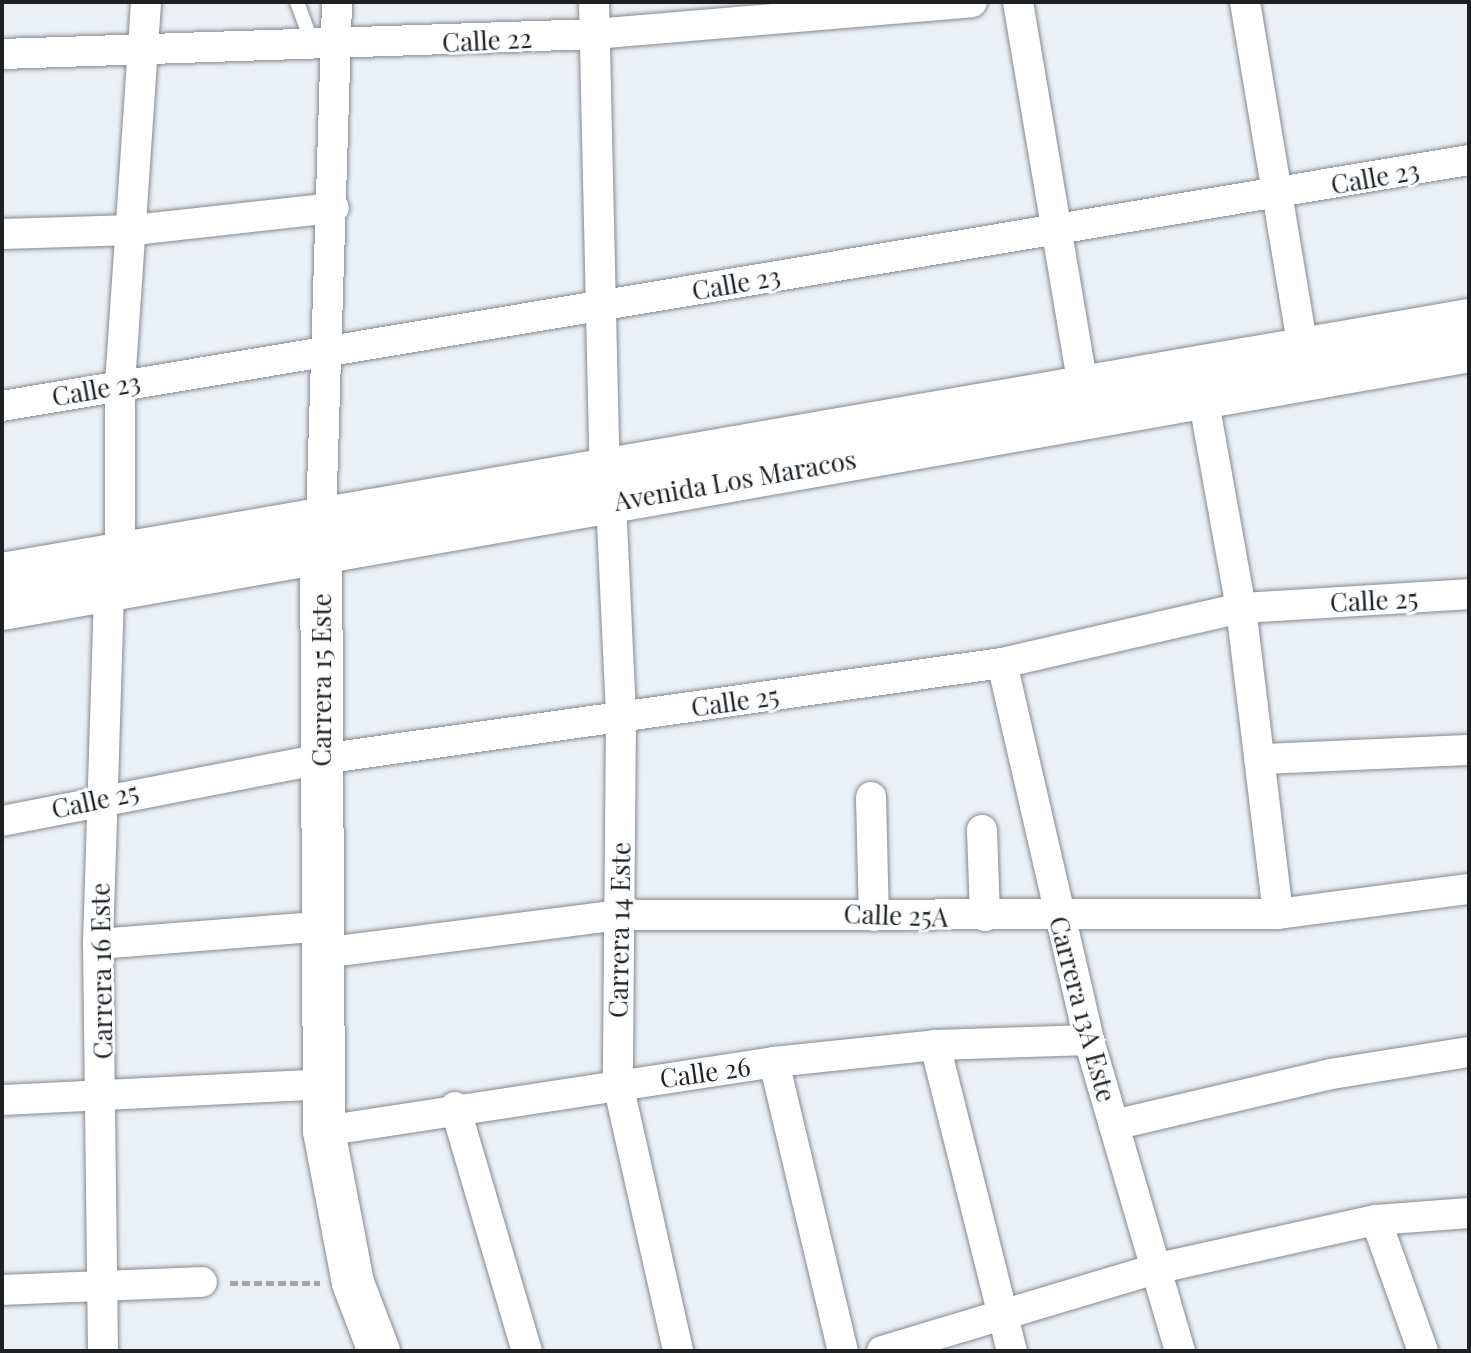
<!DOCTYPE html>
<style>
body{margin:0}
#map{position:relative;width:1471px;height:1353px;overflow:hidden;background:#ebf0f5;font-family:"Playfair Display",serif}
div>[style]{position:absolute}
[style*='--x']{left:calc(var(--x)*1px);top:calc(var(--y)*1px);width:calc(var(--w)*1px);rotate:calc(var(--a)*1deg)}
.path>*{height:5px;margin-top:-2.5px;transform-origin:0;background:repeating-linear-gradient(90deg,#a4a8ab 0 8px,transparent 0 12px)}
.roads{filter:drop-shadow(0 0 2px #858a8f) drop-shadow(0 0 2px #858a8f)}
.lane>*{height:14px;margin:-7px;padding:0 7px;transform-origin:7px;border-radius:7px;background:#fff}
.street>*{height:30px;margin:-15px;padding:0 15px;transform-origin:15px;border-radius:15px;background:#fff}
.secondary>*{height:42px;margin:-21px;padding:0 21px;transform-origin:21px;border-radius:21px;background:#fff}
span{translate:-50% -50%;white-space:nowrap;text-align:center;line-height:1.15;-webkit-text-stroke:6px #fcfdfe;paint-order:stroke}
.street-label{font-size:26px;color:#1e2021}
.frame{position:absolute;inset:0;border:4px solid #1e2021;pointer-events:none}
</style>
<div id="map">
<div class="path">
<i style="--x:230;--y:1283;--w:90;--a:0"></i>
</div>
<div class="roads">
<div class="lane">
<i style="--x:297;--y:2;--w:46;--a:69.6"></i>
</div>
<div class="street">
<i style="--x:594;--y:2;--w:467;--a:88.7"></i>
<i style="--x:1018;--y:2;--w:384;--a:80.4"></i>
<i style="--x:1245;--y:2;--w:347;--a:80.5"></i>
<i style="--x:2;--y:54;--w:592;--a:-1.93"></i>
<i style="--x:594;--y:34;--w:379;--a:-4.8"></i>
<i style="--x:2;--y:234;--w:132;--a:-1.7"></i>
<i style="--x:134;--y:230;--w:201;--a:-6.3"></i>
<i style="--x:1203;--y:397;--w:214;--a:79.8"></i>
<i style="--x:1241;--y:608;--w:308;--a:83.1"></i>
<i style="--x:2;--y:406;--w:1487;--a:-9.52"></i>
<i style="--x:611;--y:502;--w:216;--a:87.3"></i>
<i style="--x:621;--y:718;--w:366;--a:90.5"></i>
<i style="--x:618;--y:1084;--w:274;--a:77.3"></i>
<i style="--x:321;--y:520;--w:518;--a:-88.23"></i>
<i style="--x:120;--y:555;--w:171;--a:-90"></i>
<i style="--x:120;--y:384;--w:383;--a:-86.1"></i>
<i style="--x:1002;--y:663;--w:387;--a:77"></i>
<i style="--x:1089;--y:1040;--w:324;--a:73.7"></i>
<i style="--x:1262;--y:759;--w:207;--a:-2.5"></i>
<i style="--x:871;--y:797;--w:119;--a:88.6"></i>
<i style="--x:2;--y:821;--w:326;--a:-11"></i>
<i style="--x:322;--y:759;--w:687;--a:-8.04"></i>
<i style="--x:1002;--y:663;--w:245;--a:-13"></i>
<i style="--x:1241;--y:608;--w:228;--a:-3.5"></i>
<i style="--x:982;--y:830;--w:86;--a:88"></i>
<i style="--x:98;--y:944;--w:228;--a:-4.5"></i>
<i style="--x:323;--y:953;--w:298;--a:-7.3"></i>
<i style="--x:619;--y:915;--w:659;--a:-0.09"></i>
<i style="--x:1278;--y:914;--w:193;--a:-7.5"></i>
<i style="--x:935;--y:1045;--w:316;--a:75.9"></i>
<i style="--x:774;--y:1062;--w:297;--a:76.6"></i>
<i style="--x:2;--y:1100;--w:322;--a:-2.8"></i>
<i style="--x:455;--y:1107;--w:254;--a:73.6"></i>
<i style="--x:1114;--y:1125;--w:223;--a:-13.2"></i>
<i style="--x:1331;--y:1074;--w:140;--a:-9.1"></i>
<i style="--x:324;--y:1131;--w:455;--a:-8.7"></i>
<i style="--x:774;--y:1062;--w:162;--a:-6"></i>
<i style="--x:935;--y:1045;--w:154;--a:-1.9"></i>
<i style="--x:1376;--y:1220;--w:139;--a:70.3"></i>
<i style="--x:2;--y:1290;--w:200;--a:-2.3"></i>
<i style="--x:103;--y:1351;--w:407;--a:-90.7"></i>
<i style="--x:98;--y:944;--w:353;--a:-88.2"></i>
<i style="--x:882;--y:1351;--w:289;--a:-16.7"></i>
<i style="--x:1159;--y:1268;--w:222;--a:-12.5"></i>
<i style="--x:1376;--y:1220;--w:93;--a:-4.3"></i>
</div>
<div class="secondary">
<i style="--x:321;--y:529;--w:602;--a:89.71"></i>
<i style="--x:324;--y:1131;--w:155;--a:79.2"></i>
<i style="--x:353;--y:1283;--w:73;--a:69.1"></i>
<i style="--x:2;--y:574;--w:1489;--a:-9.82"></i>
<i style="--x:2;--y:609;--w:1490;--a:-9.97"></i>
</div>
</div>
<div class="street-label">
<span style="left:487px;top:40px;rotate:-3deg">Calle 22</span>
<span style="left:1375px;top:177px;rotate:-10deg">Calle 23</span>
<span style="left:736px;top:283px;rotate:-10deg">Calle 23</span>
<span style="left:96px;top:389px;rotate:-10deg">Calle 23</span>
<span style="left:735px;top:480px;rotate:-10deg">Avenida Los Maracos</span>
<span style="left:1374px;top:600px;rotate:-3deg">Calle 25</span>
<span style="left:321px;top:680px;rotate:-90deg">Carrera 15 Este</span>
<span style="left:735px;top:701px;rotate:-8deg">Calle 25</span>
<span style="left:95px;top:800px;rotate:-12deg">Calle 25</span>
<span style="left:896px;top:915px;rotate:2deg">Calle 25A</span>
<span style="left:619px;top:930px;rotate:-89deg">Carrera 14 Este</span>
<span style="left:101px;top:971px;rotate:-91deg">Carrera 16 Este</span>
<span style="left:1083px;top:1009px;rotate:75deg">Carrera 13A Este</span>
<span style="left:705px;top:1072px;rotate:-8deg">Calle 26</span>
</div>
<div class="frame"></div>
</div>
